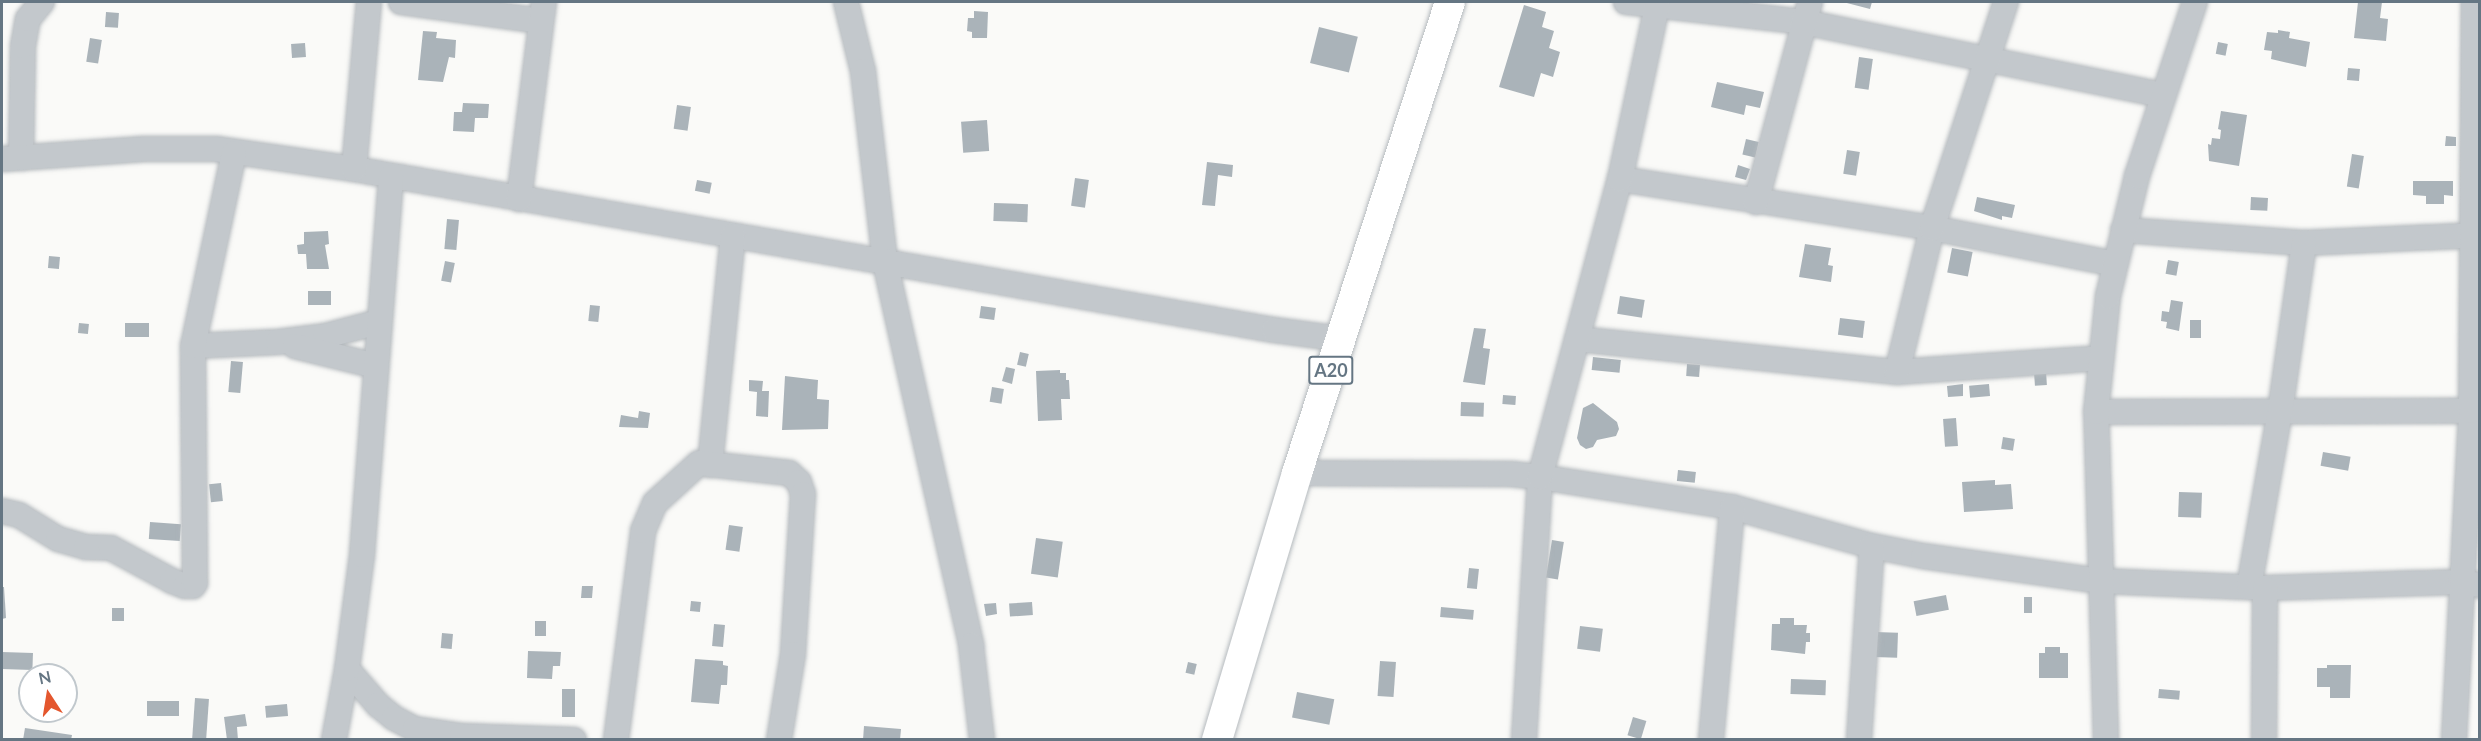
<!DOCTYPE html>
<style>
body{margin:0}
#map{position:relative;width:2481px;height:741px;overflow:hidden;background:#fafaf8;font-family:Lato,sans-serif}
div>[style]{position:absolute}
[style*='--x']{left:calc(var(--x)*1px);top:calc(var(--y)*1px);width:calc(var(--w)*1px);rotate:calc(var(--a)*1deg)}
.building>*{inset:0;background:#aab3b9;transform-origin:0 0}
.roads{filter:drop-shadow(0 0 2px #b5babe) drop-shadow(0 0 2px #b5babe)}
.minor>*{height:24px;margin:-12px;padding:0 12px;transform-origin:12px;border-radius:12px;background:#c3c8cc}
.major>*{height:30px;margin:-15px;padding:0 15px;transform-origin:15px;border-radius:15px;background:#fff}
span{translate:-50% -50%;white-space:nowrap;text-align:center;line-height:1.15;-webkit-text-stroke:6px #fff;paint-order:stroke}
.shield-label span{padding:2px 4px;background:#fff;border:2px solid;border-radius:4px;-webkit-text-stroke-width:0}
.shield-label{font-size:18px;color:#657683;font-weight:700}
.frame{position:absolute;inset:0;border:3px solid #657683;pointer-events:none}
.north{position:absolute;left:18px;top:663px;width:60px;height:60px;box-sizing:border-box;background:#fff;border:2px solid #c1c8cd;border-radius:50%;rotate:348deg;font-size:16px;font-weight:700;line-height:24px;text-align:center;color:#657683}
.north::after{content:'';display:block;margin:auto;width:21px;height:27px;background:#e4572e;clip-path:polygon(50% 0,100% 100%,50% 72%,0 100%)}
</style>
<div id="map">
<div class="building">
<i style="clip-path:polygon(1843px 2px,1872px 2px,1870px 9px)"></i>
<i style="clip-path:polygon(2358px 2px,2382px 2px,2380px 18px,2388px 19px,2386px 41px,2354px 38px)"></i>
<i style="clip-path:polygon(1524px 5px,1546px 12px,1542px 27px,1554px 31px,1549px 48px,1560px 52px,1553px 77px,1541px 73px,1534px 97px,1499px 87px)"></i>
<i style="clip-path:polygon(974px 11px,988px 12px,987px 38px,972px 38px,972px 32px,967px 31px,968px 18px,974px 18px)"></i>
<i style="left:106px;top:12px;width:13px;height:15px;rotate:4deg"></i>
<i style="left:1319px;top:27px;width:40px;height:37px;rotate:14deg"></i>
<i style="clip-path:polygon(2278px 30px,2290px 32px,2289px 38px,2310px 42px,2306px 67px,2271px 59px,2272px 51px,2264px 50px,2267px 32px,2278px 33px)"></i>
<i style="clip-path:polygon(423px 31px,437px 32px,436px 38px,456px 40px,455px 58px,449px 57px,443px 82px,418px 80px)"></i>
<i style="left:90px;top:38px;width:12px;height:24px;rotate:9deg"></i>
<i style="left:2218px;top:42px;width:10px;height:12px;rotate:11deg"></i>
<i style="left:305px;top:43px;width:14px;height:14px;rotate:86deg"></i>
<i style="left:1859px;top:57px;width:14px;height:31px;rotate:8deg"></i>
<i style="left:2348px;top:68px;width:12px;height:12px;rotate:5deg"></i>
<i style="clip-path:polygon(1717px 82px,1764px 92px,1760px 108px,1746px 105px,1744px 115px,1711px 107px)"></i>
<i style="clip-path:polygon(463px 103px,489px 104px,488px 118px,475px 118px,474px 132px,453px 131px,454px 112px,462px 112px)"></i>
<i style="left:677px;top:105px;width:14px;height:24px;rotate:8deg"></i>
<i style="clip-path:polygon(2221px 111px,2247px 115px,2239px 166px,2209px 161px,2208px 144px,2211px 145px,2212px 138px,2220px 139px,2221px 130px,2218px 129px)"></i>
<i style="left:987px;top:120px;width:31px;height:26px;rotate:86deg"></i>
<i style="clip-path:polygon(2446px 136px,2456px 137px,2456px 146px,2445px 146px)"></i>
<i style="left:1746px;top:139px;width:13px;height:16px;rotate:13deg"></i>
<i style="left:1847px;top:150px;width:13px;height:24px;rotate:9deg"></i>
<i style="left:2352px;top:154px;width:12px;height:33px;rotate:9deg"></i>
<i style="clip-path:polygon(1207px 162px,1233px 165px,1232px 177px,1218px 175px,1215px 206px,1202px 205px)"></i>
<i style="clip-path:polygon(1738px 165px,1750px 169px,1746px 180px,1735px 177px)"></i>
<i style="left:1075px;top:178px;width:14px;height:28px;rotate:8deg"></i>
<i style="left:697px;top:180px;width:15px;height:11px;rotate:11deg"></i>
<i style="clip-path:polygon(2413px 181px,2453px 181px,2453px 196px,2444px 195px,2444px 204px,2426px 204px,2426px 196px,2413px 195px)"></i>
<i style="clip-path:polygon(1977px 197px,2015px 205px,2012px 218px,2002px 216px,2002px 220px,1974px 211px)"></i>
<i style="left:2251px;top:197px;width:17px;height:13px;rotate:3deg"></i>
<i style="left:994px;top:203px;width:34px;height:18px;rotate:2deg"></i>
<i style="left:447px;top:219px;width:12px;height:30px;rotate:5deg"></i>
<i style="clip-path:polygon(328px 231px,329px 244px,325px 245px,329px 269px,307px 269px,306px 254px,298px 254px,297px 245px,304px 244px,304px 232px)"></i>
<i style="clip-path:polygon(1805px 244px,1831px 248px,1828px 265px,1833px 266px,1831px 282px,1799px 277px)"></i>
<i style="left:1952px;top:248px;width:21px;height:25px;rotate:11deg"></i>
<i style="left:49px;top:256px;width:11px;height:12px;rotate:5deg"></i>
<i style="left:2168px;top:260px;width:11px;height:14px;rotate:10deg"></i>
<i style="left:445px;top:261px;width:10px;height:20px;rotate:11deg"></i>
<i style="left:331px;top:291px;width:14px;height:23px;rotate:90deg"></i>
<i style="left:1620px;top:296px;width:25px;height:18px;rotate:9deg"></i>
<i style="clip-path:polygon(2171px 300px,2183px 302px,2179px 331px,2166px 328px,2167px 322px,2161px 321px,2162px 311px,2169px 312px)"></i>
<i style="left:590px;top:305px;width:10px;height:16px;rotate:6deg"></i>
<i style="left:981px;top:306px;width:15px;height:12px;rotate:8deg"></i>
<i style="left:1840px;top:318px;width:25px;height:17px;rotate:7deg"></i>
<i style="left:2190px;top:320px;width:11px;height:18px"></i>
<i style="left:79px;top:323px;width:10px;height:10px;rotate:6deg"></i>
<i style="left:125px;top:323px;width:24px;height:14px"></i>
<i style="clip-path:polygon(1474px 328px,1486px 329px,1483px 348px,1490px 349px,1485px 385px,1463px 382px)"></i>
<i style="left:1020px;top:352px;width:9px;height:13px;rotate:13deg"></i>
<i style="left:1593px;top:357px;width:28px;height:13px;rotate:6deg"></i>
<i style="left:231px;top:361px;width:12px;height:31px;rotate:5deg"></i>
<i style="left:1687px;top:364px;width:13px;height:12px;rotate:4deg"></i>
<i style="clip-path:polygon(1006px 367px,1015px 369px,1012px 384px,1002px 381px)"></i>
<i style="clip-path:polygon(1060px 370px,1060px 373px,1066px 373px,1066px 380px,1069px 380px,1070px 399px,1061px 399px,1062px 420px,1038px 421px,1036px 371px)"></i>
<i style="left:2046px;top:372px;width:13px;height:12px;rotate:86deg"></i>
<i style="clip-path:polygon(785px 376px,818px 380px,817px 399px,829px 400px,828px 429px,782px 430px)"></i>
<i style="clip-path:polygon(749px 380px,763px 381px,762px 391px,769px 391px,768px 417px,756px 416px,757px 392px,749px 391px)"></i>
<i style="clip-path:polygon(1963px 384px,1963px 396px,1948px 397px,1947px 386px)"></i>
<i style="left:1989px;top:384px;width:12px;height:20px;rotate:85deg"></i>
<i style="left:992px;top:387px;width:12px;height:15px;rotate:9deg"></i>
<i style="left:1503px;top:395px;width:13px;height:9px;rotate:4deg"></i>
<i style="left:1461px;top:402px;width:23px;height:14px;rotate:2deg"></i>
<i style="clip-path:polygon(1593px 403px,1617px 422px,1619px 429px,1616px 436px,1597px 440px,1593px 447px,1586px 449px,1580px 445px,1577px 438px,1583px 408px)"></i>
<i style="clip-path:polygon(639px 411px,650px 413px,648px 428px,619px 427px,621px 415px,638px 418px)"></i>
<i style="left:1956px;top:418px;width:28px;height:13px;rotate:86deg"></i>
<i style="left:2003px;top:437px;width:12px;height:12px;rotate:9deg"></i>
<i style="left:2323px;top:452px;width:28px;height:14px;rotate:10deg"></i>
<i style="left:1678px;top:470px;width:18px;height:11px;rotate:6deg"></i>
<i style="clip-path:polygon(1995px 480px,1995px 485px,2011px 484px,2013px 509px,1964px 512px,1962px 482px)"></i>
<i style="left:221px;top:483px;width:18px;height:12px;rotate:84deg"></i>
<i style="left:2179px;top:492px;width:23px;height:25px;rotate:2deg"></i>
<i style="left:150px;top:522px;width:31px;height:17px;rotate:4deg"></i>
<i style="left:729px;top:525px;width:14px;height:25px;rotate:8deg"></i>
<i style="left:1036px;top:538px;width:27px;height:36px;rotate:8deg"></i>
<i style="left:1552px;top:540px;width:12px;height:38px;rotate:9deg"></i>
<i style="left:1469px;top:568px;width:10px;height:20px;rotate:6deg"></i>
<i style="clip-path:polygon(582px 586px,593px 586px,592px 598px,581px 598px)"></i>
<i style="clip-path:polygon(2px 587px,4px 587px,6px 618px,2px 619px)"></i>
<i style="left:1946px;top:595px;width:15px;height:33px;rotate:79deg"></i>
<i style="left:2024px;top:597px;width:8px;height:16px"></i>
<i style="left:691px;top:601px;width:10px;height:10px;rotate:6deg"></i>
<i style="left:1032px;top:602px;width:13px;height:23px;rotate:86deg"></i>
<i style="clip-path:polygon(996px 603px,997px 614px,986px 616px,984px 604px)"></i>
<i style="left:1441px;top:607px;width:33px;height:10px;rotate:5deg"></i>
<i style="left:112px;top:608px;width:12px;height:13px"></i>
<i style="clip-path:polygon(1780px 618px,1794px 618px,1794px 625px,1807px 625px,1806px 633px,1810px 633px,1810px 642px,1806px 642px,1805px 654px,1771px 650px,1772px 624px,1780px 624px)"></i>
<i style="left:535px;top:621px;width:11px;height:15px"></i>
<i style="left:714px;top:624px;width:11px;height:22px;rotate:5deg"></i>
<i style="left:1580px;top:626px;width:23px;height:23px;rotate:7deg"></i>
<i style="left:1875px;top:632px;width:23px;height:25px;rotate:2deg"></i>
<i style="left:442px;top:633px;width:11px;height:15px;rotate:5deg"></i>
<i style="clip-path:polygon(2045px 647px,2060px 647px,2060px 653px,2068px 653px,2068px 678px,2039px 678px,2039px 653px,2045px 653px)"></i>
<i style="clip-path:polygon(528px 651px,561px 652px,560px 666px,553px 666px,552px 679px,527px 678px)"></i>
<i style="left:2px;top:652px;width:31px;height:17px;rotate:2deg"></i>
<i style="clip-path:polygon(695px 659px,723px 661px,723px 665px,728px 666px,727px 685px,721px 685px,719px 704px,691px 702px)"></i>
<i style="left:1380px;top:661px;width:16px;height:35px;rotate:4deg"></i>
<i style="left:1188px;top:662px;width:9px;height:11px;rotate:13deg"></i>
<i style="clip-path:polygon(2327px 665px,2351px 665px,2350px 698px,2330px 698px,2330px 687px,2317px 687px,2317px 668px,2327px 668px)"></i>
<i style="left:1791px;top:679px;width:35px;height:15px;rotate:2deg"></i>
<i style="left:562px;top:689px;width:13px;height:28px"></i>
<i style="left:2159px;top:689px;width:21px;height:9px;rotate:5deg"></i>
<i style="left:1297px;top:692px;width:38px;height:26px;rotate:11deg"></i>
<i style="left:195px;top:698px;width:14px;height:42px;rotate:4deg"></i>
<i style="left:147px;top:701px;width:32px;height:15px"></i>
<i style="left:287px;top:704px;width:12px;height:22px;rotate:85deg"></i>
<i style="clip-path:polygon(245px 714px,247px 726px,237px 727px,238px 740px,227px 740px,224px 717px)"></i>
<i style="left:1633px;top:717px;width:14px;height:19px;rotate:17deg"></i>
<i style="clip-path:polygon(864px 726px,901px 729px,900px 740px,863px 740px)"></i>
<i style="clip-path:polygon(25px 728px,72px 735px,71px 740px,23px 740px)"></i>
</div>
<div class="roads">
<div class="minor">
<i style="--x:401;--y:2;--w:141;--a:7.7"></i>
<i style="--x:846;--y:2;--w:71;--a:76.2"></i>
<i style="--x:863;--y:71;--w:192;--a:83.4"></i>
<i style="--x:885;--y:262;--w:393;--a:77.3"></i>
<i style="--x:971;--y:645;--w:96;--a:83.4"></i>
<i style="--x:1626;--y:2;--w:178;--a:6.4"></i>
<i style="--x:1803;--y:22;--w:366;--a:11.5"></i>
<i style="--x:21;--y:158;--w:112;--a:-89"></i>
<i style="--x:23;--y:46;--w:27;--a:-80"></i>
<i style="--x:28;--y:19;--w:22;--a:-51"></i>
<i style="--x:2;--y:159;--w:142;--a:-4"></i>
<i style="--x:144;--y:149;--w:72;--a:0"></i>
<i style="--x:216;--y:149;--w:139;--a:8.2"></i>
<i style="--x:354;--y:169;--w:934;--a:9.93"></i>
<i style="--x:1274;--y:330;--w:68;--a:7.7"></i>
<i style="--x:354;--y:169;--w:168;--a:-84.9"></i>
<i style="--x:1620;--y:179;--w:316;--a:8.9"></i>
<i style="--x:1932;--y:228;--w:187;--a:11.1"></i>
<i style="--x:519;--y:199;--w:199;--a:-82.8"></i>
<i style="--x:1756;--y:202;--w:207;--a:-74.9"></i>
<i style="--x:2123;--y:230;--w:181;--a:4.1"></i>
<i style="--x:2304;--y:243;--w:176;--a:-2.6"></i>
<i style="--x:1577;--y:339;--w:322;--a:5.9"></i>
<i style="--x:1897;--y:372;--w:204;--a:-3.9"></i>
<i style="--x:193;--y:346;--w:85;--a:-2.7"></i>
<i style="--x:278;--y:342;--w:47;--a:-7.3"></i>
<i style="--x:325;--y:336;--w:56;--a:-14.5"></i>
<i style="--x:295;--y:346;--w:83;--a:13.9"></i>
<i style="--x:1897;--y:372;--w:148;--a:-76.3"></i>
<i style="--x:1932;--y:228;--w:238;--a:-71.9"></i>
<i style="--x:2096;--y:412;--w:375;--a:-0.2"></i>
<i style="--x:710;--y:465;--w:230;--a:-84.3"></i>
<i style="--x:1297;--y:473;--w:214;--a:0.3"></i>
<i style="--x:1511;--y:474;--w:29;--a:6"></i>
<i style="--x:1540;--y:477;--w:194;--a:8.9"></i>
<i style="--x:1732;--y:507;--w:145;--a:15.6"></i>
<i style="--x:1872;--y:546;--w:52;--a:11.1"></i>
<i style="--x:1923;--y:556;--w:180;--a:8"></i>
<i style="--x:2101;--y:581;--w:164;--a:2.4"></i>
<i style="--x:2265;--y:588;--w:195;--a:-1.8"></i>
<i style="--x:2460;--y:582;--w:20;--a:9"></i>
<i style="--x:2;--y:511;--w:17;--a:13"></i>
<i style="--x:19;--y:515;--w:46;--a:31.6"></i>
<i style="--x:58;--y:539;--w:29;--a:16"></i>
<i style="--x:86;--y:547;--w:25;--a:2"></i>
<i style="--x:111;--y:548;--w:69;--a:28.4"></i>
<i style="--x:172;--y:581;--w:14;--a:21"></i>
<i style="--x:185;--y:586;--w:8;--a:0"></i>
<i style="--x:193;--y:586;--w:4;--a:-56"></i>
<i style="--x:195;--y:583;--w:237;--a:-90.5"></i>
<i style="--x:193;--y:346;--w:197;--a:-78"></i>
<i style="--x:2249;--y:587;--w:178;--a:-80"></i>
<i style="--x:2280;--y:412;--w:171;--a:-81.9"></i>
<i style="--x:347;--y:669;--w:48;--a:49.3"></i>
<i style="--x:378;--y:705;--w:21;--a:39"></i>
<i style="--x:394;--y:718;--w:24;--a:28"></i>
<i style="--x:415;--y:729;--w:48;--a:8.5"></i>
<i style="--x:462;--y:736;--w:112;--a:2"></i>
<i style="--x:334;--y:740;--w:72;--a:-79.6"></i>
<i style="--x:347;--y:669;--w:115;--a:-82.5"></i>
<i style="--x:362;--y:555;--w:379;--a:-85.6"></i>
<i style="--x:616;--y:740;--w:211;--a:-82.6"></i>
<i style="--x:643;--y:531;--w:30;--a:-67"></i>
<i style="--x:655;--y:503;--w:59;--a:-42.3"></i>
<i style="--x:699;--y:463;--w:91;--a:6.3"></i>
<i style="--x:789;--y:473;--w:13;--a:42"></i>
<i style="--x:799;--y:482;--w:13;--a:72"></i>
<i style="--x:803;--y:494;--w:160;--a:93.6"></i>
<i style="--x:793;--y:654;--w:87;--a:99.2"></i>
<i style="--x:1524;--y:740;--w:263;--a:-86.5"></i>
<i style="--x:1540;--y:477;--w:309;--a:-75"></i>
<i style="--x:1620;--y:179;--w:181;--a:-77.9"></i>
<i style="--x:1711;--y:740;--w:234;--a:-84.8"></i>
<i style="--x:1859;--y:740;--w:194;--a:-86.2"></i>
<i style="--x:2106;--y:740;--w:328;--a:-91.7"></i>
<i style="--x:2096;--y:412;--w:117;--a:-84.1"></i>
<i style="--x:2108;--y:296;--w:123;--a:-76.4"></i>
<i style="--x:2137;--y:176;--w:183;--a:-71.6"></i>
<i style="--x:2264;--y:740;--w:152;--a:-89.6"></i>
<i style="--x:2454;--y:740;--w:329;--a:-87"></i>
<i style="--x:2471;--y:411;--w:409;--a:-89.6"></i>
</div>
<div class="major">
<i style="--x:1217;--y:740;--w:279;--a:-73.3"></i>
<i style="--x:1297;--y:473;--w:495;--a:-72"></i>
</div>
</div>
<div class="shield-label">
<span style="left:1331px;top:370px">A20</span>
</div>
<div class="frame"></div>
<div class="north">N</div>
</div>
